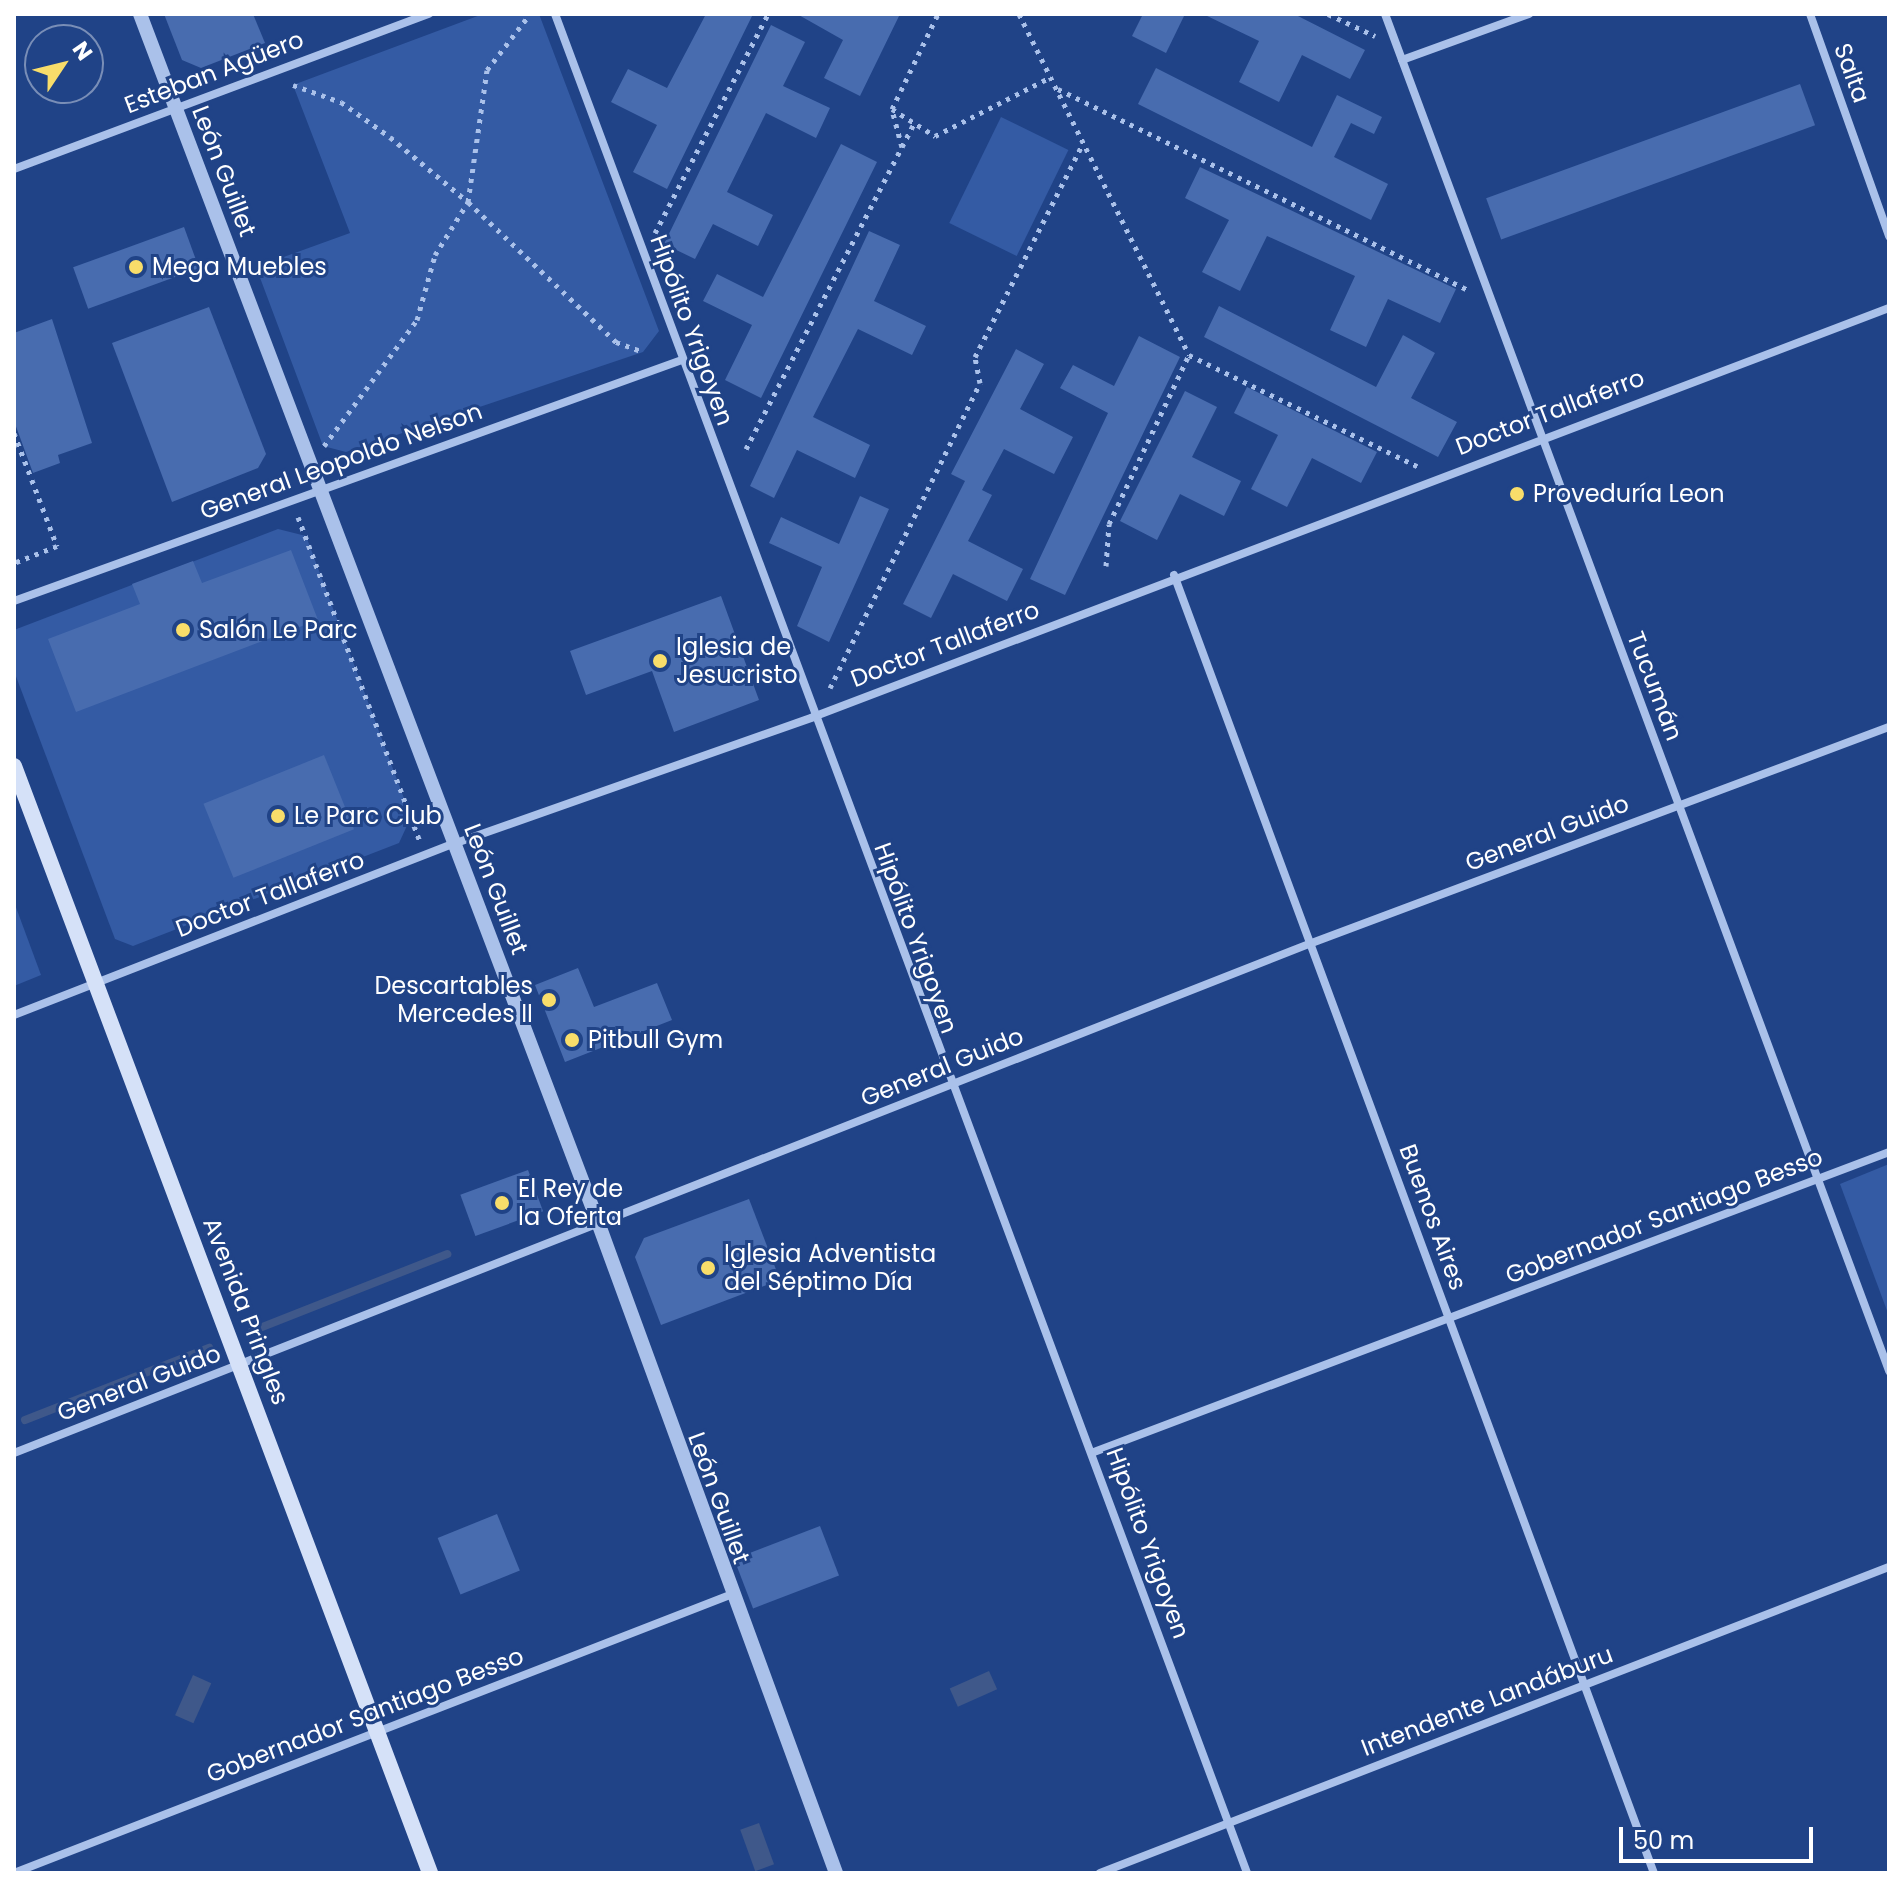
<!DOCTYPE html>
<meta charset="utf-8">
<style>
body{margin:0}
#map{position:relative;width:1903px;height:1887px;overflow:hidden;background:#204387;font-family:Poppins,sans-serif}
div>[style]{position:absolute}
[style*='--x']{left:calc(var(--x)*1px);top:calc(var(--y)*1px);width:calc(var(--w)*1px);rotate:calc(var(--a)*1deg)}
.green>*{inset:0;background:#345ba4;transform-origin:0 0}
.water>*{inset:0;background:#3f588a;transform-origin:0 0}
.stream>*{height:8px;margin:-4px;padding:0 4px;transform-origin:4px;border-radius:4px;background:#3f588a}
.building>*{inset:0;background:#486caf;transform-origin:0 0}
.path>*{height:5px;margin-top:-2.5px;transform-origin:0;background:repeating-linear-gradient(90deg,#aac1ea 0 4px,transparent 0 10px)}
.minor>*{height:8px;margin:-4px;padding:0 4px;transform-origin:4px;border-radius:4px;background:#aac1ea}
.tertiary>*{height:14px;margin:-7px;padding:0 7px;transform-origin:7px;border-radius:7px;background:#aac1ea}
.secondary>*{height:16px;margin:-8px;padding:0 8px;transform-origin:8px;border-radius:8px;background:#d5e1f8}
.dots>*{width:22px;height:22px;translate:-50% -50%;box-sizing:border-box;border:4px solid #204387;border-radius:50%}
span{translate:-50% -50%;white-space:nowrap;text-align:center;line-height:1.15;-webkit-text-stroke:6px #204387;paint-order:stroke}
.street-label{font-size:24px;color:#fff}
.poi-label{font-size:24px;color:#fff}
.left{translate:0 -50%;text-align:left}
.right{translate:-100% -50%;text-align:right}
.frame{position:absolute;inset:0;border:16px solid #fff;pointer-events:none}
.north{position:absolute;left:24px;top:24px;width:80px;height:80px;box-sizing:border-box;background:#204387;border:2px solid #798eb7;border-radius:50%;rotate:55deg;font-size:22px;font-weight:700;line-height:32px;text-align:center;color:#fff}
.north::after{content:'';display:block;margin:auto;width:28px;height:36px;background:#f8dd6a;clip-path:polygon(50% 0,100% 100%,50% 72%,0 100%)}
.scale{position:absolute;left:1619px;top:1827px;width:194px;height:36px;box-sizing:border-box;border:4px solid #fff;border-top:0;padding-left:10px;font-size:24px;line-height:28px;white-space:nowrap;color:#fff;-webkit-text-stroke:6px #204387;paint-order:stroke}
</style>
<div id="map">
<div class="green">
<i style="clip-path:polygon(483px 14px,539px 14px,659px 331px,643px 352px,346px 452px,323px 446px,256px 267px,350px 233px,293px 85px)"></i>
<i style="left:1001px;top:117px;width:75px;height:118px;rotate:26deg"></i>
<i style="clip-path:polygon(278px 529px,306px 536px,411px 817px,399px 843px,133px 946px,115px 939px,14px 671px,14px 630px)"></i>
<i style="clip-path:polygon(14px 902px,41px 975px,14px 986px)"></i>
<i style="clip-path:polygon(1889px 1164px,1889px 1316px,1840px 1184px)"></i>
</div>
<div class="water">
<i style="left:989px;top:1671px;width:20px;height:43px;rotate:66deg"></i>
<i style="left:193px;top:1675px;width:20px;height:44px;rotate:24deg"></i>
<i style="left:759px;top:1823px;width:44px;height:20px;rotate:70deg"></i>
</div>
<div class="stream">
<i style="--x:252;--y:1331;--w:210;--a:-21.5"></i>
<i style="--x:25;--y:1420;--w:198;--a:-21.4"></i>
</div>
<div class="building">
<i style="clip-path:polygon(164px 14px,253px 14px,265px 43px,201px 68px,182px 60px)"></i>
<i style="clip-path:polygon(706px 14px,753px 14px,667px 189px,633px 172px,657px 125px,611px 102px,628px 69px,667px 88px)"></i>
<i style="clip-path:polygon(797px 14px,900px 14px,860px 96px,824px 78px,843px 40px)"></i>
<i style="clip-path:polygon(1143px 14px,1185px 14px,1166px 53px,1132px 36px)"></i>
<i style="clip-path:polygon(1203px 14px,1294px 14px,1365px 50px,1350px 79px,1302px 55px,1279px 102px,1239px 82px,1259px 41px)"></i>
<i style="clip-path:polygon(771px 25px,805px 42px,783px 86px,830px 108px,816px 138px,766px 113px,727px 192px,773px 215px,758px 246px,713px 224px,695px 259px,664px 244px)"></i>
<i style="clip-path:polygon(1156px 68px,1312px 147px,1337px 95px,1382px 117px,1374px 134px,1351px 123px,1334px 157px,1388px 184px,1371px 220px,1138px 104px)"></i>
<i style="left:1800px;top:84px;width:44px;height:334px;rotate:70deg"></i>
<i style="clip-path:polygon(841px 144px,877px 162px,761px 398px,725px 380px,752px 325px,703px 301px,717px 274px,763px 297px)"></i>
<i style="clip-path:polygon(1200px 167px,1456px 289px,1440px 323px,1388px 299px,1366px 347px,1330px 330px,1355px 276px,1267px 236px,1240px 291px,1202px 272px,1229px 220px,1185px 198px)"></i>
<i style="left:184px;top:227px;width:44px;height:118px;rotate:70deg"></i>
<i style="clip-path:polygon(869px 231px,900px 245px,874px 301px,926px 326px,912px 355px,858px 329px,813px 417px,870px 445px,855px 478px,797px 450px,774px 498px,750px 486px)"></i>
<i style="clip-path:polygon(1219px 306px,1376px 387px,1403px 335px,1435px 353px,1411px 398px,1457px 422px,1438px 457px,1204px 337px)"></i>
<i style="clip-path:polygon(209px 307px,266px 454px,258px 468px,172px 502px,112px 343px)"></i>
<i style="clip-path:polygon(52px 319px,92px 443px,58px 455px,60px 463px,33px 473px,14px 421px,14px 333px)"></i>
<i style="clip-path:polygon(1139px 336px,1180px 357px,1065px 595px,1030px 579px,1108px 413px,1060px 388px,1073px 365px,1114px 386px)"></i>
<i style="clip-path:polygon(1016px 349px,1044px 364px,1020px 409px,1073px 437px,1054px 474px,1004px 449px,982px 490px,992px 495px,968px 541px,1023px 569px,1007px 601px,953px 574px,931px 618px,903px 604px,965px 481px,951px 474px)"></i>
<i style="clip-path:polygon(1247px 387px,1377px 452px,1361px 483px,1312px 458px,1287px 507px,1251px 489px,1278px 435px,1234px 413px)"></i>
<i style="clip-path:polygon(1185px 391px,1217px 407px,1192px 457px,1241px 481px,1224px 516px,1180px 494px,1157px 540px,1120px 521px)"></i>
<i style="clip-path:polygon(860px 496px,889px 509px,829px 642px,797px 626px,822px 567px,769px 543px,781px 517px,839px 544px)"></i>
<i style="clip-path:polygon(291px 550px,318px 620px,76px 712px,48px 639px,140px 604px,132px 584px,193px 561px,202px 583px)"></i>
<i style="clip-path:polygon(721px 596px,759px 700px,674px 732px,652px 671px,586px 695px,570px 651px)"></i>
<i style="left:324px;top:755px;width:80px;height:130px;rotate:68deg"></i>
<i style="clip-path:polygon(578px 968px,594px 1007px,657px 983px,672px 1020px,565px 1062px,535px 985px)"></i>
<i style="left:528px;top:1170px;width:44px;height:72px;rotate:70deg"></i>
<i style="clip-path:polygon(749px 1199px,780px 1280px,661px 1325px,635px 1257px,644px 1238px)"></i>
<i style="left:497px;top:1514px;width:61px;height:64px;rotate:68deg"></i>
<i style="left:820px;top:1526px;width:53px;height:92px;rotate:69deg"></i>
</div>
<div class="path">
<i style="--x:1019;--y:14;--w:381;--a:63.5"></i>
<i style="--x:1189;--y:355;--w:254;--a:26"></i>
<i style="--x:1328;--y:14;--w:52;--a:25.1"></i>
<i style="--x:293;--y:85;--w:51;--a:19.5"></i>
<i style="--x:341;--y:102;--w:60;--a:35.5"></i>
<i style="--x:390;--y:137;--w:102;--a:39.8"></i>
<i style="--x:468;--y:202;--w:204;--a:43.4"></i>
<i style="--x:616;--y:342;--w:29;--a:20"></i>
<i style="--x:1058;--y:89;--w:455;--a:26.1"></i>
<i style="--x:892;--y:109;--w:51;--a:32.1"></i>
<i style="--x:935;--y:136;--w:130;--a:-27"></i>
<i style="--x:902;--y:147;--w:39;--a:-105"></i>
<i style="--x:892;--y:109;--w:106;--a:-64.2"></i>
<i style="--x:655;--y:233;--w:246;--a:-62.7"></i>
<i style="--x:14;--y:433;--w:121;--a:69.2"></i>
<i style="--x:57;--y:546;--w:46;--a:158.4"></i>
<i style="--x:324;--y:446;--w:157;--a:-53.6"></i>
<i style="--x:417;--y:320;--w:67;--a:-74.5"></i>
<i style="--x:435;--y:255;--w:62;--a:-58.1"></i>
<i style="--x:468;--y:202;--w:133;--a:-81.8"></i>
<i style="--x:487;--y:70;--w:71;--a:-52.5"></i>
<i style="--x:746;--y:449;--w:368;--a:-62.7"></i>
<i style="--x:298;--y:517;--w:347;--a:69.4"></i>
<i style="--x:1106;--y:566;--w:42;--a:-85.9"></i>
<i style="--x:1109;--y:524;--w:187;--a:-64.7"></i>
<i style="--x:830;--y:688;--w:340;--a:-63.8"></i>
<i style="--x:980;--y:383;--w:26;--a:-101"></i>
<i style="--x:975;--y:357;--w:240;--a:-63.2"></i>
</div>
<div class="minor">
<i style="--x:555;--y:14;--w:1984;--a:69.58"></i>
<i style="--x:1385;--y:14;--w:1448;--a:69.62"></i>
<i style="--x:1810;--y:14;--w:236;--a:70.4"></i>
<i style="--x:1402;--y:60;--w:135;--a:-19.9"></i>
<i style="--x:14;--y:169;--w:443;--a:-20.5"></i>
<i style="--x:1174;--y:575;--w:1384;--a:69.71"></i>
<i style="--x:14;--y:601;--w:710;--a:-19.84"></i>
<i style="--x:14;--y:1015;--w:474;--a:-21.3"></i>
<i style="--x:456;--y:843;--w:379;--a:-19.4"></i>
<i style="--x:813;--y:717;--w:1151;--a:-20.81"></i>
<i style="--x:1094;--y:1452;--w:850;--a:-20.67"></i>
<i style="--x:14;--y:1453;--w:1391;--a:-21.46"></i>
<i style="--x:1309;--y:944;--w:619;--a:-20.51"></i>
<i style="--x:14;--y:1873;--w:768;--a:-21.22"></i>
<i style="--x:1100;--y:1873;--w:846;--a:-21.2"></i>
</div>
<div class="tertiary">
<i style="--x:140;--y:14;--w:1295;--a:69.24"></i>
<i style="--x:599;--y:1225;--w:690;--a:69.91"></i>
</div>
<div class="secondary">
<i style="--x:14;--y:766;--w:1183;--a:69.4"></i>
</div>
<div class="dots">
<i style="left:136px;top:267px;background:#f8dd6a"></i>
<i style="left:1517px;top:494px;background:#f8dd6a"></i>
<i style="left:183px;top:630px;background:#f8dd6a"></i>
<i style="left:660px;top:661px;background:#f8dd6a"></i>
<i style="left:278px;top:816px;background:#f8dd6a"></i>
<i style="left:549px;top:1000px;background:#f8dd6a"></i>
<i style="left:572px;top:1040px;background:#f8dd6a"></i>
<i style="left:502px;top:1203px;background:#f8dd6a"></i>
<i style="left:708px;top:1268px;background:#f8dd6a"></i>
</div>
<div class="street-label">
<span style="left:214px;top:72px;rotate:-21deg">Esteban Agüero</span>
<span style="left:1852px;top:73px;rotate:70deg">Salta</span>
<span style="left:224px;top:171px;rotate:69deg">León Guillet</span>
<span style="left:692px;top:330px;rotate:70deg">Hipólito Yrigoyen</span>
<span style="left:1550px;top:412px;rotate:-21deg">Doctor Tallaferro</span>
<span style="left:341px;top:461px;rotate:-20deg">General Leopoldo Nelson</span>
<span style="left:945px;top:644px;rotate:-21deg">Doctor Tallaferro</span>
<span style="left:1655px;top:686px;rotate:69deg">Tucumán</span>
<span style="left:1547px;top:833px;rotate:-21deg">General Guido</span>
<span style="left:496px;top:889px;rotate:69deg">León Guillet</span>
<span style="left:270px;top:894px;rotate:-21deg">Doctor Tallaferro</span>
<span style="left:916px;top:938px;rotate:70deg">Hipólito Yrigoyen</span>
<span style="left:942px;top:1067px;rotate:-22deg">General Guido</span>
<span style="left:1664px;top:1216px;rotate:-21deg">Gobernador Santiago Besso</span>
<span style="left:1433px;top:1217px;rotate:70deg">Buenos Aires</span>
<span style="left:246px;top:1311px;rotate:69deg">Avenida Pringles</span>
<span style="left:139px;top:1383px;rotate:-21deg">General Guido</span>
<span style="left:719px;top:1498px;rotate:70deg">León Guillet</span>
<span style="left:1148px;top:1543px;rotate:70deg">Hipólito Yrigoyen</span>
<span style="left:1487px;top:1701px;rotate:-21deg">Intendente Landáburu</span>
<span style="left:365px;top:1715px;rotate:-21deg">Gobernador Santiago Besso</span>
</div>
<div class="poi-label">
<span class="left" style="left:152px;top:267px">Mega Muebles</span>
<span class="left" style="left:1533px;top:494px">Proveduría Leon</span>
<span class="left" style="left:199px;top:630px">Salón Le Parc</span>
<span class="left" style="left:676px;top:661px">Iglesia de<br>Jesucristo</span>
<span class="left" style="left:294px;top:816px">Le Parc Club</span>
<span class="right" style="left:533px;top:1000px">Descartables<br>Mercedes II</span>
<span class="left" style="left:588px;top:1040px">Pitbull Gym</span>
<span class="left" style="left:518px;top:1203px">El Rey de<br>la Oferta</span>
<span class="left" style="left:724px;top:1268px">Iglesia Adventista<br>del Séptimo Día</span>
</div>
<div class="frame"></div>
<div class="north">N</div>
<div class="scale">50 m</div>
</div>
